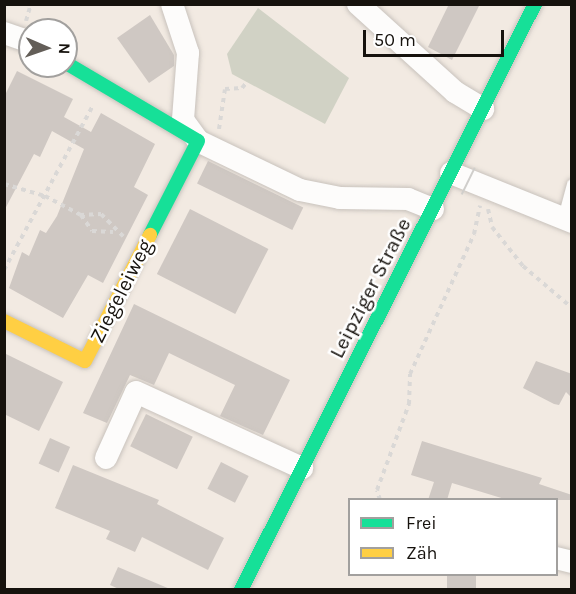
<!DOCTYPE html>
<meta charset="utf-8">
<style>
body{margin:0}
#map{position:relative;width:576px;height:594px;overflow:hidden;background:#f2eae2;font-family:Karla,sans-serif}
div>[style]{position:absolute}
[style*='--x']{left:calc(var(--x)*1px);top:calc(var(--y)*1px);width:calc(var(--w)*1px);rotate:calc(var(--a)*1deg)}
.green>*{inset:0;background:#d1d2c5}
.building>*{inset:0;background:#cfc8c3;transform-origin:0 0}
.path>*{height:4px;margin-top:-2px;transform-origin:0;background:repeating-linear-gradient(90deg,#dad8d6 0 4.5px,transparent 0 9px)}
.roads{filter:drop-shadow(0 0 2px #c8c2bc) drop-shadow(0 0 2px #c8c2bc)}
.lane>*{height:10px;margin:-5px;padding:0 5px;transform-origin:5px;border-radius:5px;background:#fdfcfb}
.street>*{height:22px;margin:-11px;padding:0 11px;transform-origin:11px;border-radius:11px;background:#fdfcfb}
.fast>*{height:14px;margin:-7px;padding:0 7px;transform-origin:7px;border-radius:7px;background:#16e098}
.slow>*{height:14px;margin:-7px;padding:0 7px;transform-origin:7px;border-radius:7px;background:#ffcf43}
.tram>*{height:1.5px;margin:-0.75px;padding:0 0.75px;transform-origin:0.75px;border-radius:0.75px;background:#d0cecb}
span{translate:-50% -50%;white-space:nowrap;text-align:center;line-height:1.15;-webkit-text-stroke:5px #fff;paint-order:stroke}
.street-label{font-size:21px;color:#16120d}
.frame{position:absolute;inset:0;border:6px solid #16120d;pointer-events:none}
.legend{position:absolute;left:348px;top:498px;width:210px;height:78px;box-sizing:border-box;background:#fff;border:2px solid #a2a09e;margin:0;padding:8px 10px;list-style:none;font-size:18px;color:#16120d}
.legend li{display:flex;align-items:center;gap:12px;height:30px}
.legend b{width:30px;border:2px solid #a2a09e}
.north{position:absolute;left:18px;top:18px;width:60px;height:60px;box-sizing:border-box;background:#fff;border:2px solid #a2a09e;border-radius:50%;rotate:92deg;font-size:16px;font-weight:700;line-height:24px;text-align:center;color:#16120d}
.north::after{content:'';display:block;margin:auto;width:21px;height:27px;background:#635e58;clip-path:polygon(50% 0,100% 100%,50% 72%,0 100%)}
.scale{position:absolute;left:363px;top:30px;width:141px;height:27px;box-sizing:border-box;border:3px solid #16120d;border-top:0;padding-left:8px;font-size:18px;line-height:21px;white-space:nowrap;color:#16120d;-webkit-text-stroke:4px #fff;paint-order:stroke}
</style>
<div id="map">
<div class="green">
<i style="clip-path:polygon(258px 8px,349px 78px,325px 124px,232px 74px,227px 54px)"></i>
</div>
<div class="building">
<i style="clip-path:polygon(449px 4px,480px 4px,452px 60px,428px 47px)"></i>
<i style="clip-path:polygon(150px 15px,174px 55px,174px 66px,149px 83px,117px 38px)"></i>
<i style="clip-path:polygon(17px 71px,73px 99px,64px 117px,91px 132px,101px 113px,155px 144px,134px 187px,148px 195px,103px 283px,88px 275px,63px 318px,9px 288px,22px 252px,29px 256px,40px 230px,46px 233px,57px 216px,84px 149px,52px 131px,40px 157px,34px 154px,4px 211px,4px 97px)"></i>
<i style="left:208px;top:161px;width:106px;height:25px;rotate:26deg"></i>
<i style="left:190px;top:209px;width:88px;height:73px;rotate:27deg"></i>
<i style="clip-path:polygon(134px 304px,290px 380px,263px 435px,220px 416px,235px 385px,169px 353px,154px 385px,130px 375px,107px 423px,83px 413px)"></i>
<i style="clip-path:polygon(4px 353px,63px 382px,39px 431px,4px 414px)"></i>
<i style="clip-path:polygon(536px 361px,572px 374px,572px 398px,566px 392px,559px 405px,554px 404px,523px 388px)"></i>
<i style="left:146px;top:414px;width:52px;height:36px;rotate:26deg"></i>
<i style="left:50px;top:438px;width:22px;height:28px;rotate:24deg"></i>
<i style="clip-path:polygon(422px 441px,542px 478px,539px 484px,572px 495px,572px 500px,508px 500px,452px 483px,447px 500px,428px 500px,434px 482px,411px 475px)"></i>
<i style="left:221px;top:462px;width:31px;height:30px;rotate:27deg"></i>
<i style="clip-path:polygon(73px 465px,159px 500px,157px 504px,224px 538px,208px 570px,142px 537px,135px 552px,106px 539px,110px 531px,55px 508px)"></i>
<i style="clip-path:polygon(118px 567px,170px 589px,170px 590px,121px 590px,110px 585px)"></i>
<i style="left:447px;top:574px;width:29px;height:16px"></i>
</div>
<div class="path">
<i style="--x:26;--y:21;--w:18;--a:-74"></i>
<i style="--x:219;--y:129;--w:40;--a:-81.5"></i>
<i style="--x:225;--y:89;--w:17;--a:-3"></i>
<i style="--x:242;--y:88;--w:8;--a:-50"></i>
<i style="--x:4;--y:184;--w:43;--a:16.3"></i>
<i style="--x:45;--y:196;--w:40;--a:28"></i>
<i style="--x:80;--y:215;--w:21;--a:-3"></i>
<i style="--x:101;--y:214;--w:33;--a:45"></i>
<i style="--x:488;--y:209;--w:18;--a:77"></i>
<i style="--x:492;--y:227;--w:50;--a:51.5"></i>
<i style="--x:523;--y:266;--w:65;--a:40.6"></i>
<i style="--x:81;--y:215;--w:19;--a:55"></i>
<i style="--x:92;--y:231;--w:21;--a:3"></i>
<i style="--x:4;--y:270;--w:185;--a:-61.6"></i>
<i style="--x:380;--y:500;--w:10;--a:-107"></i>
<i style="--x:377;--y:490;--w:92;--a:-69.6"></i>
<i style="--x:409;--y:404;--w:30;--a:-88"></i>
<i style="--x:410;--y:374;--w:154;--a:-65.4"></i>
<i style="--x:474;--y:234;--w:29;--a:-78"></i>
</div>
<div class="roads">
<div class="lane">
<i style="--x:563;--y:218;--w:35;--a:-75"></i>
</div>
<div class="street">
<i style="--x:172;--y:4;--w:52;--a:71.9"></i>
<i style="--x:188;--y:53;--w:67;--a:94.3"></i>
<i style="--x:183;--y:120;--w:26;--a:54"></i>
<i style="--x:198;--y:141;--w:113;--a:25.7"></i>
<i style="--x:300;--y:190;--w:41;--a:11.3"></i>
<i style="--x:340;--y:198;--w:68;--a:0.8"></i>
<i style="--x:408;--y:199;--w:27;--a:22"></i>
<i style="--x:358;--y:4;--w:131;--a:42.2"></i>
<i style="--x:455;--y:92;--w:33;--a:31"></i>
<i style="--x:4;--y:33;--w:28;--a:19"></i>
<i style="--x:451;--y:173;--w:131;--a:22"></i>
<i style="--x:106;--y:458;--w:72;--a:-65.6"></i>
<i style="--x:136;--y:392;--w:183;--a:24.6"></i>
<i style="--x:556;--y:558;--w:16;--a:14"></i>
</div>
<div class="fast">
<i style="--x:66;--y:63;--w:153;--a:30.6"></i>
<i style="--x:198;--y:141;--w:106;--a:117.1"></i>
<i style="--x:241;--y:590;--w:656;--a:-63.36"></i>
</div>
<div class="slow">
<i style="--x:4;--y:321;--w:90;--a:26.3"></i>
<i style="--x:85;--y:361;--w:142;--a:-62.7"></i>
</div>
</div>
<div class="tram">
<i style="--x:462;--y:194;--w:28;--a:-64"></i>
</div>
<div class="street-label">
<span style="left:370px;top:288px;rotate:-63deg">Leipziger Straße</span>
<span style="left:121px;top:291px;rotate:-63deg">Ziegeleiweg</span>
</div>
<div class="frame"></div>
<ul class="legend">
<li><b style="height:8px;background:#16e098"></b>Frei</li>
<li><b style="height:8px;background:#ffcf43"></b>Zäh</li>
</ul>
<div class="north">N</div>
<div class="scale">50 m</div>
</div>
